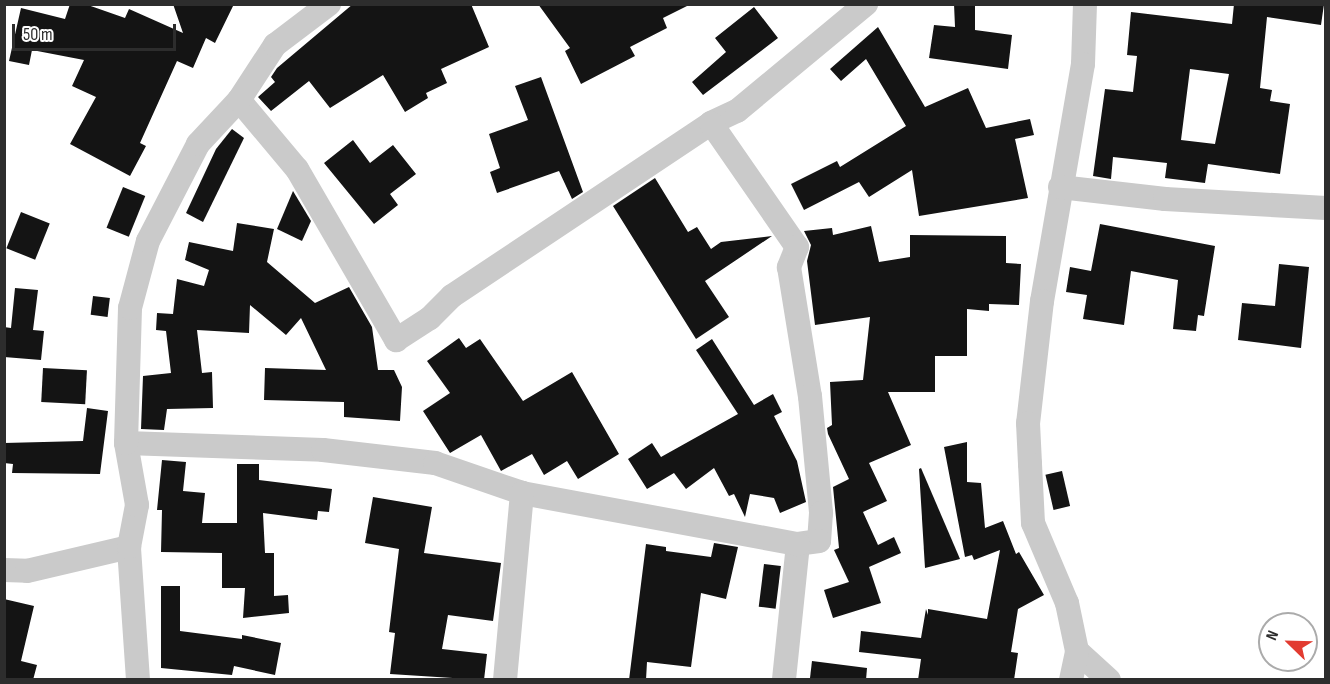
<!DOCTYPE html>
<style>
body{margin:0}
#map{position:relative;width:1330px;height:684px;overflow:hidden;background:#fff;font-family:"Sofia Sans Condensed",sans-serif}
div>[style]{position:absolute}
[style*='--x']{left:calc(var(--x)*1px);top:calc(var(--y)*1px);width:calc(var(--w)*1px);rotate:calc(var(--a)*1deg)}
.building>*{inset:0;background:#141414;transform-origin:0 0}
.minor>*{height:24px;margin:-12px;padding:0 12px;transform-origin:12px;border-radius:12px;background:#cacaca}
span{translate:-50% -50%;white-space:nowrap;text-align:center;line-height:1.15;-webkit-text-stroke:6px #fff;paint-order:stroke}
.frame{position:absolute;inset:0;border:6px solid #2d2d2d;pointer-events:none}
.north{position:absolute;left:1258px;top:612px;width:60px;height:60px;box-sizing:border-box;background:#fff;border:2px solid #ababab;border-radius:50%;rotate:293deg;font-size:16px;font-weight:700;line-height:24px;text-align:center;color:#2d2d2d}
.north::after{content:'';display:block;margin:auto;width:21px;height:27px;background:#e23b30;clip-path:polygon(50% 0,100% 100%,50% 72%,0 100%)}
.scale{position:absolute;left:12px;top:24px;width:164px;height:27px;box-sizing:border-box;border:3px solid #2d2d2d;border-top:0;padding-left:8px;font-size:18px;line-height:21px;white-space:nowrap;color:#2d2d2d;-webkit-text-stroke:4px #fff;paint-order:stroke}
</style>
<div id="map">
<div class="building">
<i style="clip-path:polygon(70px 4px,85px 4px,125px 18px,129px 9px,183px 33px,173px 4px,234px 4px,215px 43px,206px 38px,193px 68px,177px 61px,140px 143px,146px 146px,130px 176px,70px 144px,96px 97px,72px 86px,84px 60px,32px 50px,29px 65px,9px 61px,21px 8px,65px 19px)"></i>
<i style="clip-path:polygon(353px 4px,471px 4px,489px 47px,441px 69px,447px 83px,426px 93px,428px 98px,405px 112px,383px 75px,330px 108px,309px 81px,271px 111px,258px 97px,275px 82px,271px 77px,277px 68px)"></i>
<i style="clip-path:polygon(538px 4px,691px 4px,663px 18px,667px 28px,630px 47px,635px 56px,581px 84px,565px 51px,570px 48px)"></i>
<i style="clip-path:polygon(954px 4px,975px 4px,975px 30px,1012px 35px,1008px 69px,929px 58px,934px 25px,955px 27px)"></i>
<i style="clip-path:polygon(evenodd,1234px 4px,1324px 4px,1321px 25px,1267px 17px,1260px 88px,1272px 90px,1270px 101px,1290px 104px,1280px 174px,1208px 164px,1205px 183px,1165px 178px,1167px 163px,1113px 157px,1111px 179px,1093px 176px,1105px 89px,1133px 92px,1137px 56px,1127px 55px,1131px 12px,1232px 24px,1234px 4px,1190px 69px,1229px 74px,1215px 144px,1181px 140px,1190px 69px)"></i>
<i style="clip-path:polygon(754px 7px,778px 38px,703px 95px,692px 82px,726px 52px,715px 38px)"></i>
<i style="clip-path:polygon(878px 27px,925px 107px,968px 88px,986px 128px,1030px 119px,1034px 135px,1015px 139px,1028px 198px,919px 216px,912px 170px,869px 197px,859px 182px,804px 210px,791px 184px,837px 161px,840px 167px,906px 126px,866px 59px,841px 81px,830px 69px)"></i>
<i style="clip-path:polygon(541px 77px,583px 192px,572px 199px,559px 171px,497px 193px,490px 172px,500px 168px,489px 134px,528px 120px,515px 86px)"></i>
<i style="clip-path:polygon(232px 129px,244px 138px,203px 222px,186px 213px,216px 149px)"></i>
<i style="clip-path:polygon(353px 140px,370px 163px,393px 145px,416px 174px,390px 194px,398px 205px,374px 224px,324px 163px)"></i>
<i style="clip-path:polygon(655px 178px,688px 232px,697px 227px,711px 249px,721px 242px,772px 236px,705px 281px,729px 317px,696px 339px,613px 206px)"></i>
<i style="left:123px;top:187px;width:24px;height:44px;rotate:22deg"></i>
<i style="clip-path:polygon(293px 191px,311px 221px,302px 241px,277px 229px)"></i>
<i style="left:21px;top:212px;width:31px;height:39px;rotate:22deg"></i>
<i style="clip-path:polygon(237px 223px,274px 229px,267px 262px,315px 303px,349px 287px,372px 327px,378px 370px,394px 370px,402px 387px,400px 421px,344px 417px,344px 402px,264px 400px,265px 368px,326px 370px,301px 318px,286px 335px,250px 305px,249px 333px,197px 330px,202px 373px,212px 372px,213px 408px,167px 409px,164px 430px,141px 429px,143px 376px,171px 373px,166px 331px,156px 330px,157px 313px,173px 314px,177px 279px,204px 286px,209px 270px,185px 260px,189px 242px,233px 251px)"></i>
<i style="clip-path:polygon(1100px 224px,1215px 246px,1204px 316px,1198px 315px,1196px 331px,1173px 329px,1178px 280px,1131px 271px,1124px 325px,1083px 319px,1087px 295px,1066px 292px,1070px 267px,1091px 271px)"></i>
<i style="clip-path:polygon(871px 226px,879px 262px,910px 257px,910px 235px,1006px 236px,1006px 263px,1021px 264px,1019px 305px,989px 304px,989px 311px,967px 309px,967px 356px,935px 356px,935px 392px,888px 392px,911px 445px,869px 463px,887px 501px,863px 512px,878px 545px,894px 537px,901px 553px,869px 567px,881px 603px,833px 618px,824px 590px,849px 582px,834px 550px,839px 548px,833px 487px,849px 479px,828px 434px,827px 428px,832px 425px,830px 382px,863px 380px,870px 317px,815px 325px,807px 261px,811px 245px,804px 231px,832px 228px,833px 235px)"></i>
<i style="clip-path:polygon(1279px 264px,1309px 267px,1301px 348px,1238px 340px,1242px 303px,1275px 306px)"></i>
<i style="clip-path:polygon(15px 288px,38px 290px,33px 330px,44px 331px,41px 360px,4px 357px,4px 327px,11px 328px)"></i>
<i style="left:93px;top:296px;width:17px;height:19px;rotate:7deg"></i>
<i style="clip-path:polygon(459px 338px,466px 348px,480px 339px,523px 401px,572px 372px,619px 454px,578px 479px,567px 461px,544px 475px,532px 454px,501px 471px,481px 435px,450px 453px,423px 411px,450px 393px,427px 361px)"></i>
<i style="clip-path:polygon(712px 339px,754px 405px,773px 394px,782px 412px,774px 416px,797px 461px,806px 502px,780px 513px,774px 498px,750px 494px,745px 517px,734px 494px,729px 496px,714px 468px,686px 489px,674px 473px,647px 489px,628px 459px,652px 443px,661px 457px,738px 414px,696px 350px)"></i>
<i style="left:43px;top:368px;width:44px;height:34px;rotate:3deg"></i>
<i style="clip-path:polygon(87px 408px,108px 411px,100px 474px,12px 473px,13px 464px,4px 463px,4px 443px,83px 441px)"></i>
<i style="clip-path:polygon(967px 442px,967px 482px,981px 483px,985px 528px,1003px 521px,1016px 554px,1019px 552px,1044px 595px,1018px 609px,1011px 652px,1018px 653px,1014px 680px,918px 680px,921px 659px,859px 652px,861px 631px,921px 638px,926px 609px,928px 615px,928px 609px,987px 619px,1000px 550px,974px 560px,972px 555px,965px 557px,944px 447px)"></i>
<i style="clip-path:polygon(162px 460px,186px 462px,183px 491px,205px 493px,202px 523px,237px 523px,237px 464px,259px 464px,259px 480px,332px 489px,329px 512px,318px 511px,317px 520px,263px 513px,265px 553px,274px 553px,274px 596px,288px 595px,289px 613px,243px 618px,245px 588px,222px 588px,222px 553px,161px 552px,162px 510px,157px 510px)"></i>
<i style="clip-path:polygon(921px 468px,960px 559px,925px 568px,919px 469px)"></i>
<i style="left:1062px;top:471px;width:36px;height:17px;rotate:77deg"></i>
<i style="clip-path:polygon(373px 497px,432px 507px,424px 553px,501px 563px,493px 621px,448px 615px,442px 649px,487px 654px,484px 680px,390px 674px,395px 633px,389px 632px,399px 549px,365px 543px)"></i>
<i style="clip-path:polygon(714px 543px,738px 547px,726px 599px,701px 593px,691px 667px,647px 662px,646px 680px,629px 680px,646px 544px,666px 547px,666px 551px,711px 557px)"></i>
<i style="left:764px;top:564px;width:17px;height:43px;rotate:7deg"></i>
<i style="clip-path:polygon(161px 586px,180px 586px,180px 631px,242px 639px,242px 635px,281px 643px,275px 675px,234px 666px,232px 675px,161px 668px)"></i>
<i style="clip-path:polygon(4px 599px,34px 606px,21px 661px,37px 665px,33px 680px,4px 680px)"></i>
<i style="clip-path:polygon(812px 661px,867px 668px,866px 680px,810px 678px)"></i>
</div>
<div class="minor">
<i style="--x:1085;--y:4;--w:60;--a:91.9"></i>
<i style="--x:1083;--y:64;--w:241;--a:99.8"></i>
<i style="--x:1042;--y:301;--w:123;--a:96.5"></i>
<i style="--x:1028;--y:423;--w:41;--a:87.2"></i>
<i style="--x:1030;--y:464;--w:59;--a:87.1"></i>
<i style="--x:1033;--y:523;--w:87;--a:67"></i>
<i style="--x:1067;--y:603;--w:49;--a:78.2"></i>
<i style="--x:1077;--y:651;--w:43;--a:42.2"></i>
<i style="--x:239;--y:100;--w:90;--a:50"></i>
<i style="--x:297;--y:169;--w:198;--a:59.9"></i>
<i style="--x:396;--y:340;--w:40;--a:-32.9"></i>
<i style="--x:430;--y:318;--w:31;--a:-45"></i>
<i style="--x:452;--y:296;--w:311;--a:-33.7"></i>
<i style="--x:711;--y:123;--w:29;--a:-25"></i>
<i style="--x:737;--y:111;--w:168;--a:-39.7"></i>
<i style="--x:711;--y:123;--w:151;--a:55.3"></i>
<i style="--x:797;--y:247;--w:22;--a:112"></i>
<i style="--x:789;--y:267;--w:131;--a:80.8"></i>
<i style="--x:810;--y:396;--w:118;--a:84.6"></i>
<i style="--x:821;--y:513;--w:28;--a:94"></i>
<i style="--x:819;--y:541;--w:21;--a:172"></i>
<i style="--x:798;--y:544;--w:137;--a:95.9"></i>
<i style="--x:1060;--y:187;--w:106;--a:6.5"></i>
<i style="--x:1165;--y:199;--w:161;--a:3.2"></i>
<i style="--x:126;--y:443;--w:197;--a:2"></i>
<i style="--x:323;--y:450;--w:113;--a:6.6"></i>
<i style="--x:435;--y:463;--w:92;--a:19"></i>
<i style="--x:522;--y:493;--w:281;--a:10.5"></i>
<i style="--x:4;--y:570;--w:23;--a:2"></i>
<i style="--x:27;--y:571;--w:105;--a:-13.2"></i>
<i style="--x:138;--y:680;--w:133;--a:-93.9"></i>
<i style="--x:129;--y:547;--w:43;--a:-79.2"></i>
<i style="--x:137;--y:505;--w:63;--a:-100.1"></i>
<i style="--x:126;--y:443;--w:135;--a:-88.3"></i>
<i style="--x:130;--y:308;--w:69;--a:-75"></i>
<i style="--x:148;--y:241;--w:109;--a:-62.7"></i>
<i style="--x:198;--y:144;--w:60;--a:-47"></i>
<i style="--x:239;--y:100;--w:66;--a:-56.8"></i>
<i style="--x:275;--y:45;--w:68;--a:-37.2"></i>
<i style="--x:505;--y:680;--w:188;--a:-84.8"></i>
<i style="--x:1071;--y:680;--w:30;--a:-78"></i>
</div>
<div class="frame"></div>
<div class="north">N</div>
<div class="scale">50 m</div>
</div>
